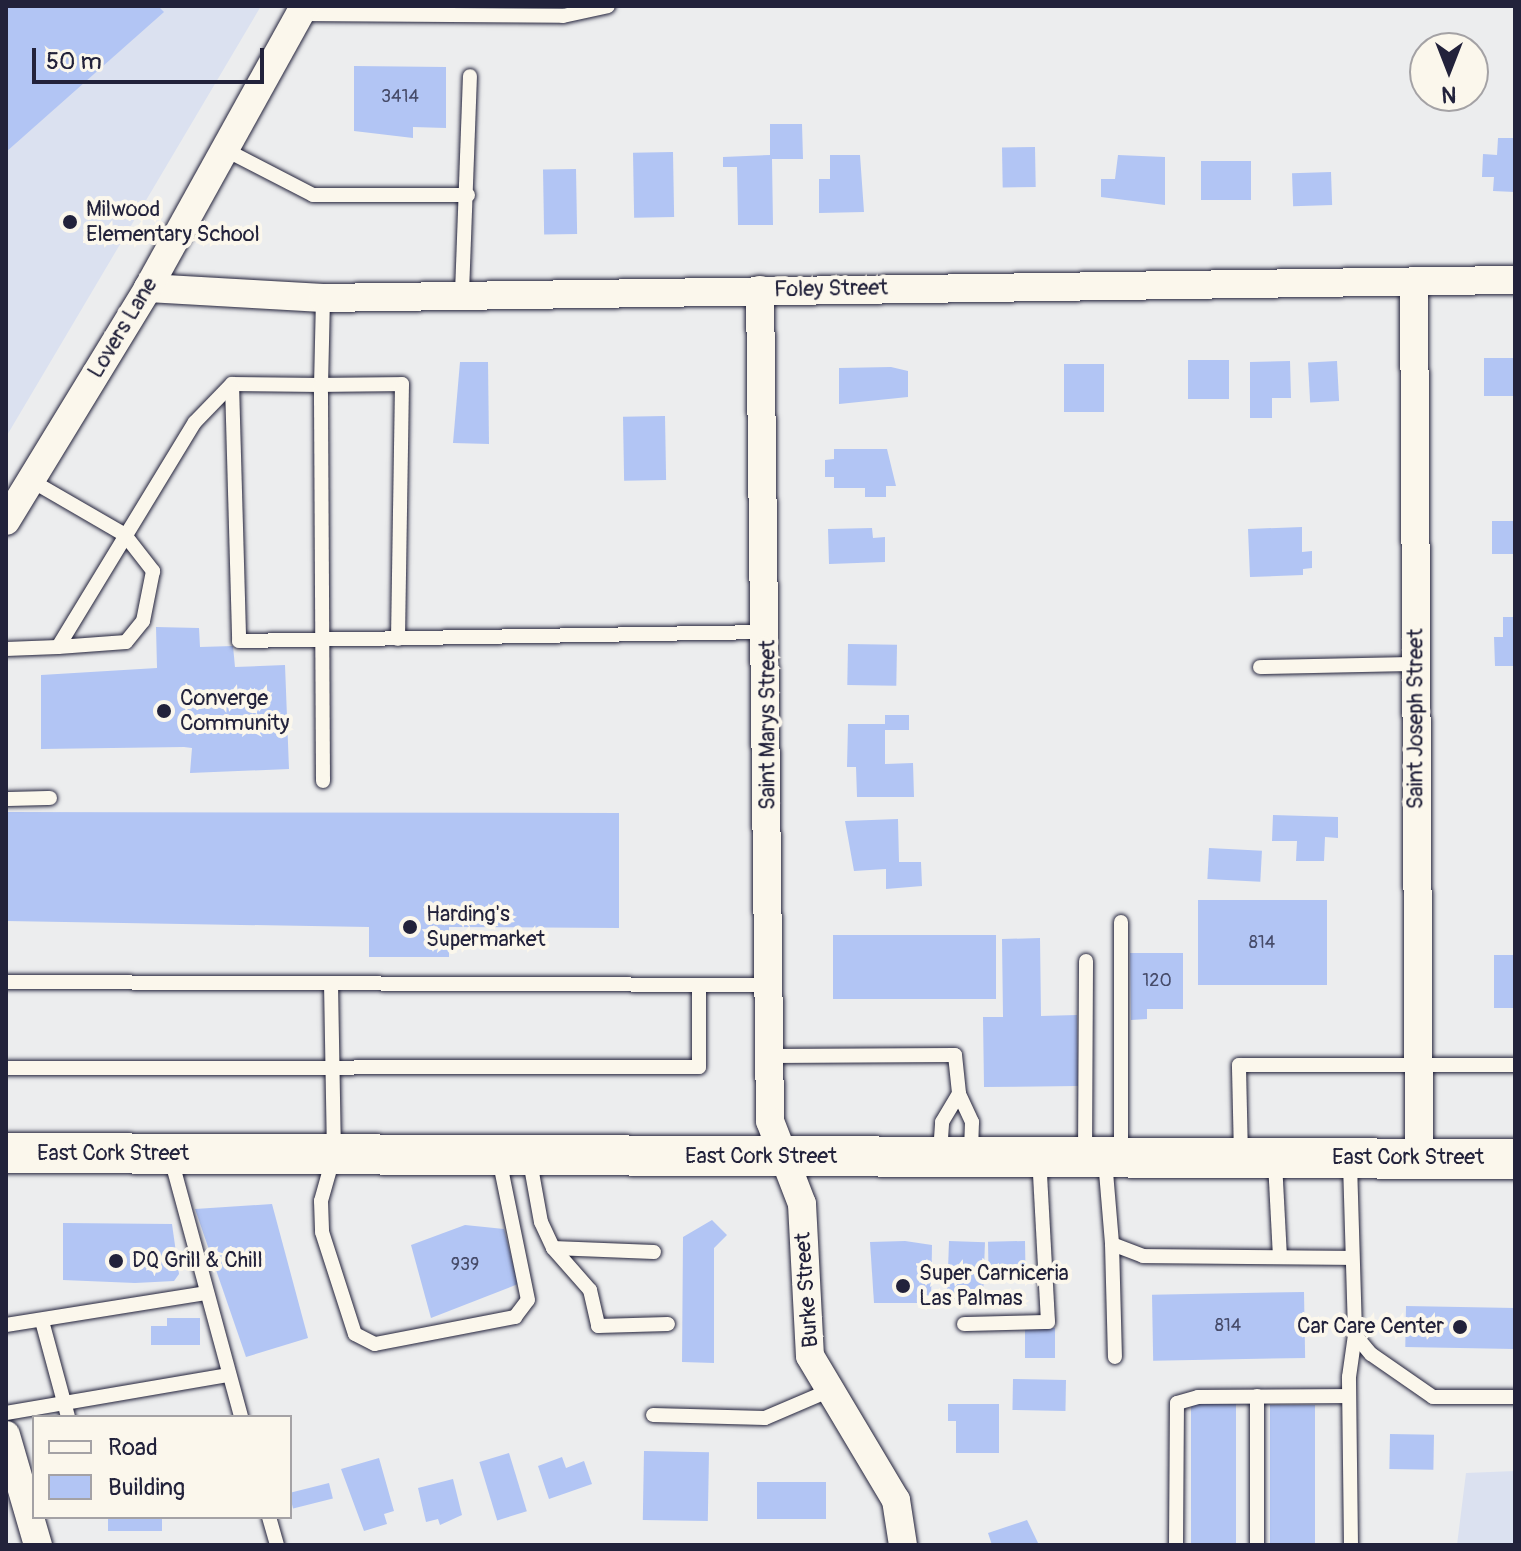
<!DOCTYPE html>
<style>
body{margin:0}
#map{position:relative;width:1521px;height:1551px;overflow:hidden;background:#ecedee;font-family:Pangolin,sans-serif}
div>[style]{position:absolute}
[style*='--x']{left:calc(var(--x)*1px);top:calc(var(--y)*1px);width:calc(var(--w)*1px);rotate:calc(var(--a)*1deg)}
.built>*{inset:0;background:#dbe1f0}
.building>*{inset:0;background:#b2c5f4;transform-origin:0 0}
.roads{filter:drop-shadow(0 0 2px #22223b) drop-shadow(0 0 2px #22223b)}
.lane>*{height:14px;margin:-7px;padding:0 7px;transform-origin:7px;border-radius:7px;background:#fbf7ec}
.street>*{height:28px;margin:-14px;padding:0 14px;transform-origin:14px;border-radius:14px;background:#fbf7ec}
.secondary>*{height:40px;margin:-20px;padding:0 20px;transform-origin:20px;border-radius:20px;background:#fbf7ec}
.dots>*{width:22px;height:22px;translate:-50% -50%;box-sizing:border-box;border:4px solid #fbf7ec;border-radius:50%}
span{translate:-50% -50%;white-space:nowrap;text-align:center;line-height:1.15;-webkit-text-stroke:8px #fbf7ec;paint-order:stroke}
.number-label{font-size:18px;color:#464b69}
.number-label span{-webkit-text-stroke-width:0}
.poi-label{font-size:22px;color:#22223b}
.left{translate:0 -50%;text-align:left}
.right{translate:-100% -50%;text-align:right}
.street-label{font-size:22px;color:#22223b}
.frame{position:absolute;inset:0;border:8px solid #22223b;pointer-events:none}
.legend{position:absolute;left:32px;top:1415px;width:260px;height:104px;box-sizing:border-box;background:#fbf7ec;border:2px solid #a4a2a5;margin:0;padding:10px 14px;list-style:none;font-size:24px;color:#22223b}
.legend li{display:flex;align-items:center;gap:16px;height:40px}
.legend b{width:40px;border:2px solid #a4a2a5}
.north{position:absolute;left:1409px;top:32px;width:80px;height:80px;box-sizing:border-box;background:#fbf7ec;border:2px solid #a4a2a5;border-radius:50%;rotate:180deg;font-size:22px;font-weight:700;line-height:32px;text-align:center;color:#22223b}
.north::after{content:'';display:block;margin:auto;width:28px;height:36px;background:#22223b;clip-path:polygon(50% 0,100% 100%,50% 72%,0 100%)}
.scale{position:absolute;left:32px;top:48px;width:232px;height:36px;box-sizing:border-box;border:4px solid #22223b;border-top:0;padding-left:10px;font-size:24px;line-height:28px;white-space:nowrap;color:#22223b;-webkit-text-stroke:6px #fbf7ec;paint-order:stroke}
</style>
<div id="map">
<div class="built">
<i style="clip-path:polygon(6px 6px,261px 6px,6px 437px)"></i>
<i style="clip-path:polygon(1515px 1471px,1515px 1545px,1457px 1545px,1466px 1473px)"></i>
</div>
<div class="building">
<i style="clip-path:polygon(6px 6px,158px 6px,164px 12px,6px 152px)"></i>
<i style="clip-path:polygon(354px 66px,446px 67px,446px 128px,413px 127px,413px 138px,354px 131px)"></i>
<i style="clip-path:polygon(770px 124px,802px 124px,803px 159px,772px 159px,773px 225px,738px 225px,737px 167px,723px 167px,723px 157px,770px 155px)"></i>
<i style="clip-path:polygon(1498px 138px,1515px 138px,1515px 192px,1493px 191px,1494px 177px,1482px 177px,1483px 154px,1497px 155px)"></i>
<i style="left:1035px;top:147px;width:40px;height:33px;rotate:89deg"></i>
<i style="left:673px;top:152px;width:65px;height:40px;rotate:89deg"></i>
<i style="clip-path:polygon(830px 155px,860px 155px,864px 212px,819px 213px,819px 179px,830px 179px)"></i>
<i style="clip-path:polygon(1118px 155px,1165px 157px,1165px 205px,1101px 197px,1101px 179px,1115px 179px)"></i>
<i style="left:1201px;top:161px;width:50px;height:39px"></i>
<i style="left:576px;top:169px;width:65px;height:33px;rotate:89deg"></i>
<i style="left:1331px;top:172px;width:33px;height:39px;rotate:88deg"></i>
<i style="left:1515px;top:358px;width:38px;height:31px;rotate:90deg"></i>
<i style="left:1229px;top:360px;width:39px;height:41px;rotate:90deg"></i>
<i style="clip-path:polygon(1290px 361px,1291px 398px,1272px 398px,1272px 418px,1250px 418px,1250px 362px)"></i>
<i style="left:1337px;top:361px;width:40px;height:29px;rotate:87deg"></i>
<i style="clip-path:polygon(460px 362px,488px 362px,489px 444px,453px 443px)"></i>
<i style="left:1104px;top:364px;width:48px;height:40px;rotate:90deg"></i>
<i style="clip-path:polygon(891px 367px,908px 371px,908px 397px,839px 404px,839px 368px)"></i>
<i style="left:665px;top:416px;width:64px;height:42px;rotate:89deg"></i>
<i style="clip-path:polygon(834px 449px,887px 449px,896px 486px,886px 486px,886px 497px,865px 497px,865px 488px,834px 488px,834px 477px,825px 477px,825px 460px,834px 459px)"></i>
<i style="left:1515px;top:521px;width:33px;height:23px;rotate:90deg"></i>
<i style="clip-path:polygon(1302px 527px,1302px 552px,1312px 551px,1312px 568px,1303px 569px,1303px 575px,1250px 577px,1248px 529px)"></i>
<i style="clip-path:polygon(872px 528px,873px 538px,885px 537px,885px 562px,829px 564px,828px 529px)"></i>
<i style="clip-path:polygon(1503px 617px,1515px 617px,1515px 666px,1495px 666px,1494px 637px,1503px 637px)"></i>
<i style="clip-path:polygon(156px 627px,199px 628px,200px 647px,233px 646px,235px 667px,285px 665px,289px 769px,190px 773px,192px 748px,184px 747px,41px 749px,41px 675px,157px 668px)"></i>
<i style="left:848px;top:644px;width:49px;height:41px;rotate:1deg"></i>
<i style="clip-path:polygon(885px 715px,909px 715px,909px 730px,885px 730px,885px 764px,913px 763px,914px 797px,857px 797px,856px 767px,847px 767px,848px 724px,885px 724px)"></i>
<i style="clip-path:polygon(6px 812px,619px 813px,619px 928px,449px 927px,449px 957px,369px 957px,369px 927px,6px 921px)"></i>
<i style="clip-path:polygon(1273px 815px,1338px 817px,1338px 838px,1325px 837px,1324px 861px,1296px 861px,1297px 841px,1272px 841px)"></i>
<i style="clip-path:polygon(898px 819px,899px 862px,921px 862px,922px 886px,886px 889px,886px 869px,854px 871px,845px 821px)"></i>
<i style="left:1209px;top:848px;width:53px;height:31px;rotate:3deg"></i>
<i style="left:1198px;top:900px;width:129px;height:85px"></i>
<i style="left:996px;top:935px;width:64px;height:163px;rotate:90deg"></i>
<i style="clip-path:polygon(1040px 938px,1041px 1016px,1077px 1015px,1078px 1086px,984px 1087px,983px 1017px,1003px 1017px,1002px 939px)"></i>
<i style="clip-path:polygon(1130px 953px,1183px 953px,1183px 1009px,1147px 1009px,1147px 1019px,1131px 1020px)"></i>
<i style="left:1494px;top:955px;width:21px;height:53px"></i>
<i style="clip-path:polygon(272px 1204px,308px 1338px,246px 1357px,195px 1209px)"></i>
<i style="clip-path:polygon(712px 1220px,727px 1235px,714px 1248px,714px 1363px,682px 1362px,683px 1237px)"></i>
<i style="clip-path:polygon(63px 1223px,172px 1224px,179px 1274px,174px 1281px,135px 1283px,63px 1280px)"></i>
<i style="clip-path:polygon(465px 1225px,504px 1229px,518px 1284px,431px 1318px,411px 1245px)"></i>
<i style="clip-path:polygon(905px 1241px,932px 1245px,931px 1303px,874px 1303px,870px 1242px)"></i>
<i style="left:949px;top:1241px;width:36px;height:63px;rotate:2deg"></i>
<i style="left:1025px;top:1241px;width:39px;height:37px;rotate:89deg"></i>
<i style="left:1304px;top:1292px;width:66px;height:152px;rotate:89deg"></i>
<i style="left:1406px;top:1306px;width:109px;height:41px;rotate:1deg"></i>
<i style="clip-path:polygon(167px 1318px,200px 1318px,200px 1345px,151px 1345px,151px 1326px,167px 1326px)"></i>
<i style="left:1025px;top:1328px;width:30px;height:30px"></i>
<i style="left:1013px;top:1379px;width:53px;height:31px;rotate:1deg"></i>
<i style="clip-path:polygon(948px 1404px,999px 1404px,999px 1453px,956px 1453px,956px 1421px,948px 1421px)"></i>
<i style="left:1191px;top:1404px;width:45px;height:141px"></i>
<i style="left:1270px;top:1405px;width:45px;height:140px"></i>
<i style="left:1390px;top:1434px;width:44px;height:35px;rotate:1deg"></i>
<i style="left:644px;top:1451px;width:65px;height:69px;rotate:1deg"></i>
<i style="left:509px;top:1453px;width:61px;height:31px;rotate:73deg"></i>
<i style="clip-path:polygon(562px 1457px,566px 1468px,584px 1461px,592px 1484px,549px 1499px,538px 1466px)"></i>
<i style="clip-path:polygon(379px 1458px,394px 1511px,384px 1514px,387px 1524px,364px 1531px,341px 1469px)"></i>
<i style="clip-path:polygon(453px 1479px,462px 1515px,440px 1525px,438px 1519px,426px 1522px,418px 1488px)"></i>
<i style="left:757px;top:1482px;width:69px;height:37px"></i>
<i style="left:329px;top:1483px;width:16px;height:41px;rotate:76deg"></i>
<i style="left:108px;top:1517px;width:54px;height:14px"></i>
<i style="clip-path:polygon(1027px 1520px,1039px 1545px,992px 1545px,988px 1533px)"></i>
</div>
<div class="roads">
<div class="lane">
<i style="--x:299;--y:14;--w:264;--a:0.4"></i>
<i style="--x:563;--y:16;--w:46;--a:-12.5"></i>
<i style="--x:224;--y:149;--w:100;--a:27.3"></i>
<i style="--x:313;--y:195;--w:155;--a:0"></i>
<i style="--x:462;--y:293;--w:217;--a:-87.9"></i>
<i style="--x:323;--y:298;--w:87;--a:91.3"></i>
<i style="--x:321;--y:385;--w:89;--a:-179.4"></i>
<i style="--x:232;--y:384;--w:257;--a:88.4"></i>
<i style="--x:239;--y:641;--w:528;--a:-0.98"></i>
<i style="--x:32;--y:481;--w:108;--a:30.1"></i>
<i style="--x:125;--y:535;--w:46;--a:52.1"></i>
<i style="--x:153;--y:571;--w:51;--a:101.3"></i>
<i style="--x:143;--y:621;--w:27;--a:129"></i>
<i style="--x:126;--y:642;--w:68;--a:175.8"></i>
<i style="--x:6;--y:649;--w:52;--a:-2.2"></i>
<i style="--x:58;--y:647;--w:263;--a:-58.7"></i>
<i style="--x:195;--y:422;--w:53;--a:-45.8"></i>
<i style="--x:1260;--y:667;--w:156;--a:-1.1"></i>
<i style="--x:323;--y:781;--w:396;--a:-90.3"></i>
<i style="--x:321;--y:385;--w:81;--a:-0.7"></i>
<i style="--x:402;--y:384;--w:255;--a:90.9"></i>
<i style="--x:6;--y:799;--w:44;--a:-1.3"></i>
<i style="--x:6;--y:982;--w:763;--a:0.23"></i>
<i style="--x:331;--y:983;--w:172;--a:89"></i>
<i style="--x:334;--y:1155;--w:48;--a:105.8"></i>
<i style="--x:321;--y:1201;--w:31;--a:88"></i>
<i style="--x:322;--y:1232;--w:107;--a:72.1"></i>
<i style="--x:355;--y:1334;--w:22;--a:27"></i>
<i style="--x:375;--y:1344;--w:143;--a:-10.9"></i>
<i style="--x:515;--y:1317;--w:21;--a:-53"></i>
<i style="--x:528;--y:1300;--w:144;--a:-101.6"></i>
<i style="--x:771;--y:1056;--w:184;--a:-0.3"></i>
<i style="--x:955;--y:1055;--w:39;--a:84"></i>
<i style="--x:959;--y:1094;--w:31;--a:65"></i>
<i style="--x:972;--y:1122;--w:34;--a:92"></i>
<i style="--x:6;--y:1068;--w:693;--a:-0.08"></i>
<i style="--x:699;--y:1067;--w:81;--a:-90"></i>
<i style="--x:940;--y:1153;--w:31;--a:-86"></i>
<i style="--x:942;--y:1122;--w:33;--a:-59"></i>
<i style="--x:1121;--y:1153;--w:231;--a:-90"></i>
<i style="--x:170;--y:1155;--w:271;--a:74.8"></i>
<i style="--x:529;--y:1156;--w:67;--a:79.7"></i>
<i style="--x:541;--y:1222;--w:29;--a:65"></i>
<i style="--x:553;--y:1248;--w:56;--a:48.6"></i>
<i style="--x:590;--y:1290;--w:37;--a:77"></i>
<i style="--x:598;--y:1326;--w:70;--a:-1.6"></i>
<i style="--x:1241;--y:1156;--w:91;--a:-91.3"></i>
<i style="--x:1239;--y:1065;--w:276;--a:0"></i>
<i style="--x:1085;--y:1157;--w:196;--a:-89.7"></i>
<i style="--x:1105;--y:1160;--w:84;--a:85.2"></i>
<i style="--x:1112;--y:1244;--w:33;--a:21"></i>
<i style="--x:1143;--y:1256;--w:209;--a:0.5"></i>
<i style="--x:1275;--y:1162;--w:95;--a:87"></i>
<i style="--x:1350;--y:1163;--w:172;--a:88.3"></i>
<i style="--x:1355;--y:1335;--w:25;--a:50"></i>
<i style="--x:1371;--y:1354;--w:75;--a:34.7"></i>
<i style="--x:1433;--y:1397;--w:82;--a:0"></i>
<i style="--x:1112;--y:1244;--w:113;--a:88.5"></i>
<i style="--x:553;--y:1248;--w:101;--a:2.3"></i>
<i style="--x:42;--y:1321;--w:99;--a:74.8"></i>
<i style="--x:964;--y:1324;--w:84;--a:-1.4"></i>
<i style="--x:1048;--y:1322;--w:164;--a:-93.1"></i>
<i style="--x:6;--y:1325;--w:202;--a:-9.1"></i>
<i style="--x:6;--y:1413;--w:226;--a:-9.7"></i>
<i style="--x:653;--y:1415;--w:112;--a:1.5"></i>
<i style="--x:765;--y:1418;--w:69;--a:-23.2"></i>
<i style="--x:269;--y:1517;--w:29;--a:74"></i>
<i style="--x:1176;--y:1545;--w:142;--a:-89.6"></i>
<i style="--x:1177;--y:1403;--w:22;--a:-16"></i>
<i style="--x:1198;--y:1397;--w:151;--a:-0.4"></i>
<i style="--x:1257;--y:1545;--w:149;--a:-90"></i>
<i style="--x:1351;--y:1545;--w:168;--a:-90.7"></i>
<i style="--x:1349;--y:1377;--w:42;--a:-81.9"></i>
</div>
<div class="street">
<i style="--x:1414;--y:281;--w:877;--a:89.67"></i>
<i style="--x:148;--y:288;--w:175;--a:3.3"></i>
<i style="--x:323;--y:298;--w:1192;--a:-0.87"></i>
<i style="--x:760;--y:290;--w:831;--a:89.31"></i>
<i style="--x:770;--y:1121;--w:89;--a:68.9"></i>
<i style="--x:802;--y:1204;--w:152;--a:87"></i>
<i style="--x:810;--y:1356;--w:168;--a:59.2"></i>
<i style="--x:896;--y:1500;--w:46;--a:81.2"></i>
<i style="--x:6;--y:521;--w:273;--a:-58.6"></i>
<i style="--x:148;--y:288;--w:322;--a:-61"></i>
<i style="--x:6;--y:1435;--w:115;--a:73.8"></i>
</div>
<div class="secondary">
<i style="--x:6;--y:1153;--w:1509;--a:0.23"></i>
</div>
</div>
<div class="dots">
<i style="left:70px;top:222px;background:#22223b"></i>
<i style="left:164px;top:711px;background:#22223b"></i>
<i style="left:410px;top:927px;background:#22223b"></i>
<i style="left:116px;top:1261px;background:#22223b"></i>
<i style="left:903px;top:1286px;background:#22223b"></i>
<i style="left:1460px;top:1327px;background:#22223b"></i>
</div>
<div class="number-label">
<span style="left:400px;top:97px">3414</span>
<span style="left:1262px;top:943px">814</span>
<span style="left:1157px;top:981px">120</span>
<span style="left:465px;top:1265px">939</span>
<span style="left:1228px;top:1326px">814</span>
</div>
<div class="poi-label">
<span class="left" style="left:86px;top:222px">Milwood<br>Elementary School</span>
<span class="left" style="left:180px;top:711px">Converge<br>Community</span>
<span class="left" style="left:426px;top:927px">Harding's<br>Supermarket</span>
<span class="left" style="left:132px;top:1261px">DQ Grill &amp; Chill</span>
<span class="left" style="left:919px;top:1286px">Super Carniceria<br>Las Palmas</span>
<span class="right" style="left:1444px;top:1327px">Car Care Center</span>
</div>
<div class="street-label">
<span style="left:831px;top:289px;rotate:-1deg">Foley Street</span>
<span style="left:123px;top:328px;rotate:-59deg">Lovers Lane</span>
<span style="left:1416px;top:719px;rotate:-90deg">Saint Joseph Street</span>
<span style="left:768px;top:725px;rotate:-90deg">Saint Marys Street</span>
<span style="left:113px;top:1154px">East Cork Street</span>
<span style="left:761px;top:1157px">East Cork Street</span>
<span style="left:1408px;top:1158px">East Cork Street</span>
<span style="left:807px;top:1290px;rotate:-94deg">Burke Street</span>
</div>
<div class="frame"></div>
<ul class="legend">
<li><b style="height:10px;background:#fbf7ec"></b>Road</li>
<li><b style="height:22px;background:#b2c5f4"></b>Building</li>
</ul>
<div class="north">N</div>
<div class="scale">50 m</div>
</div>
